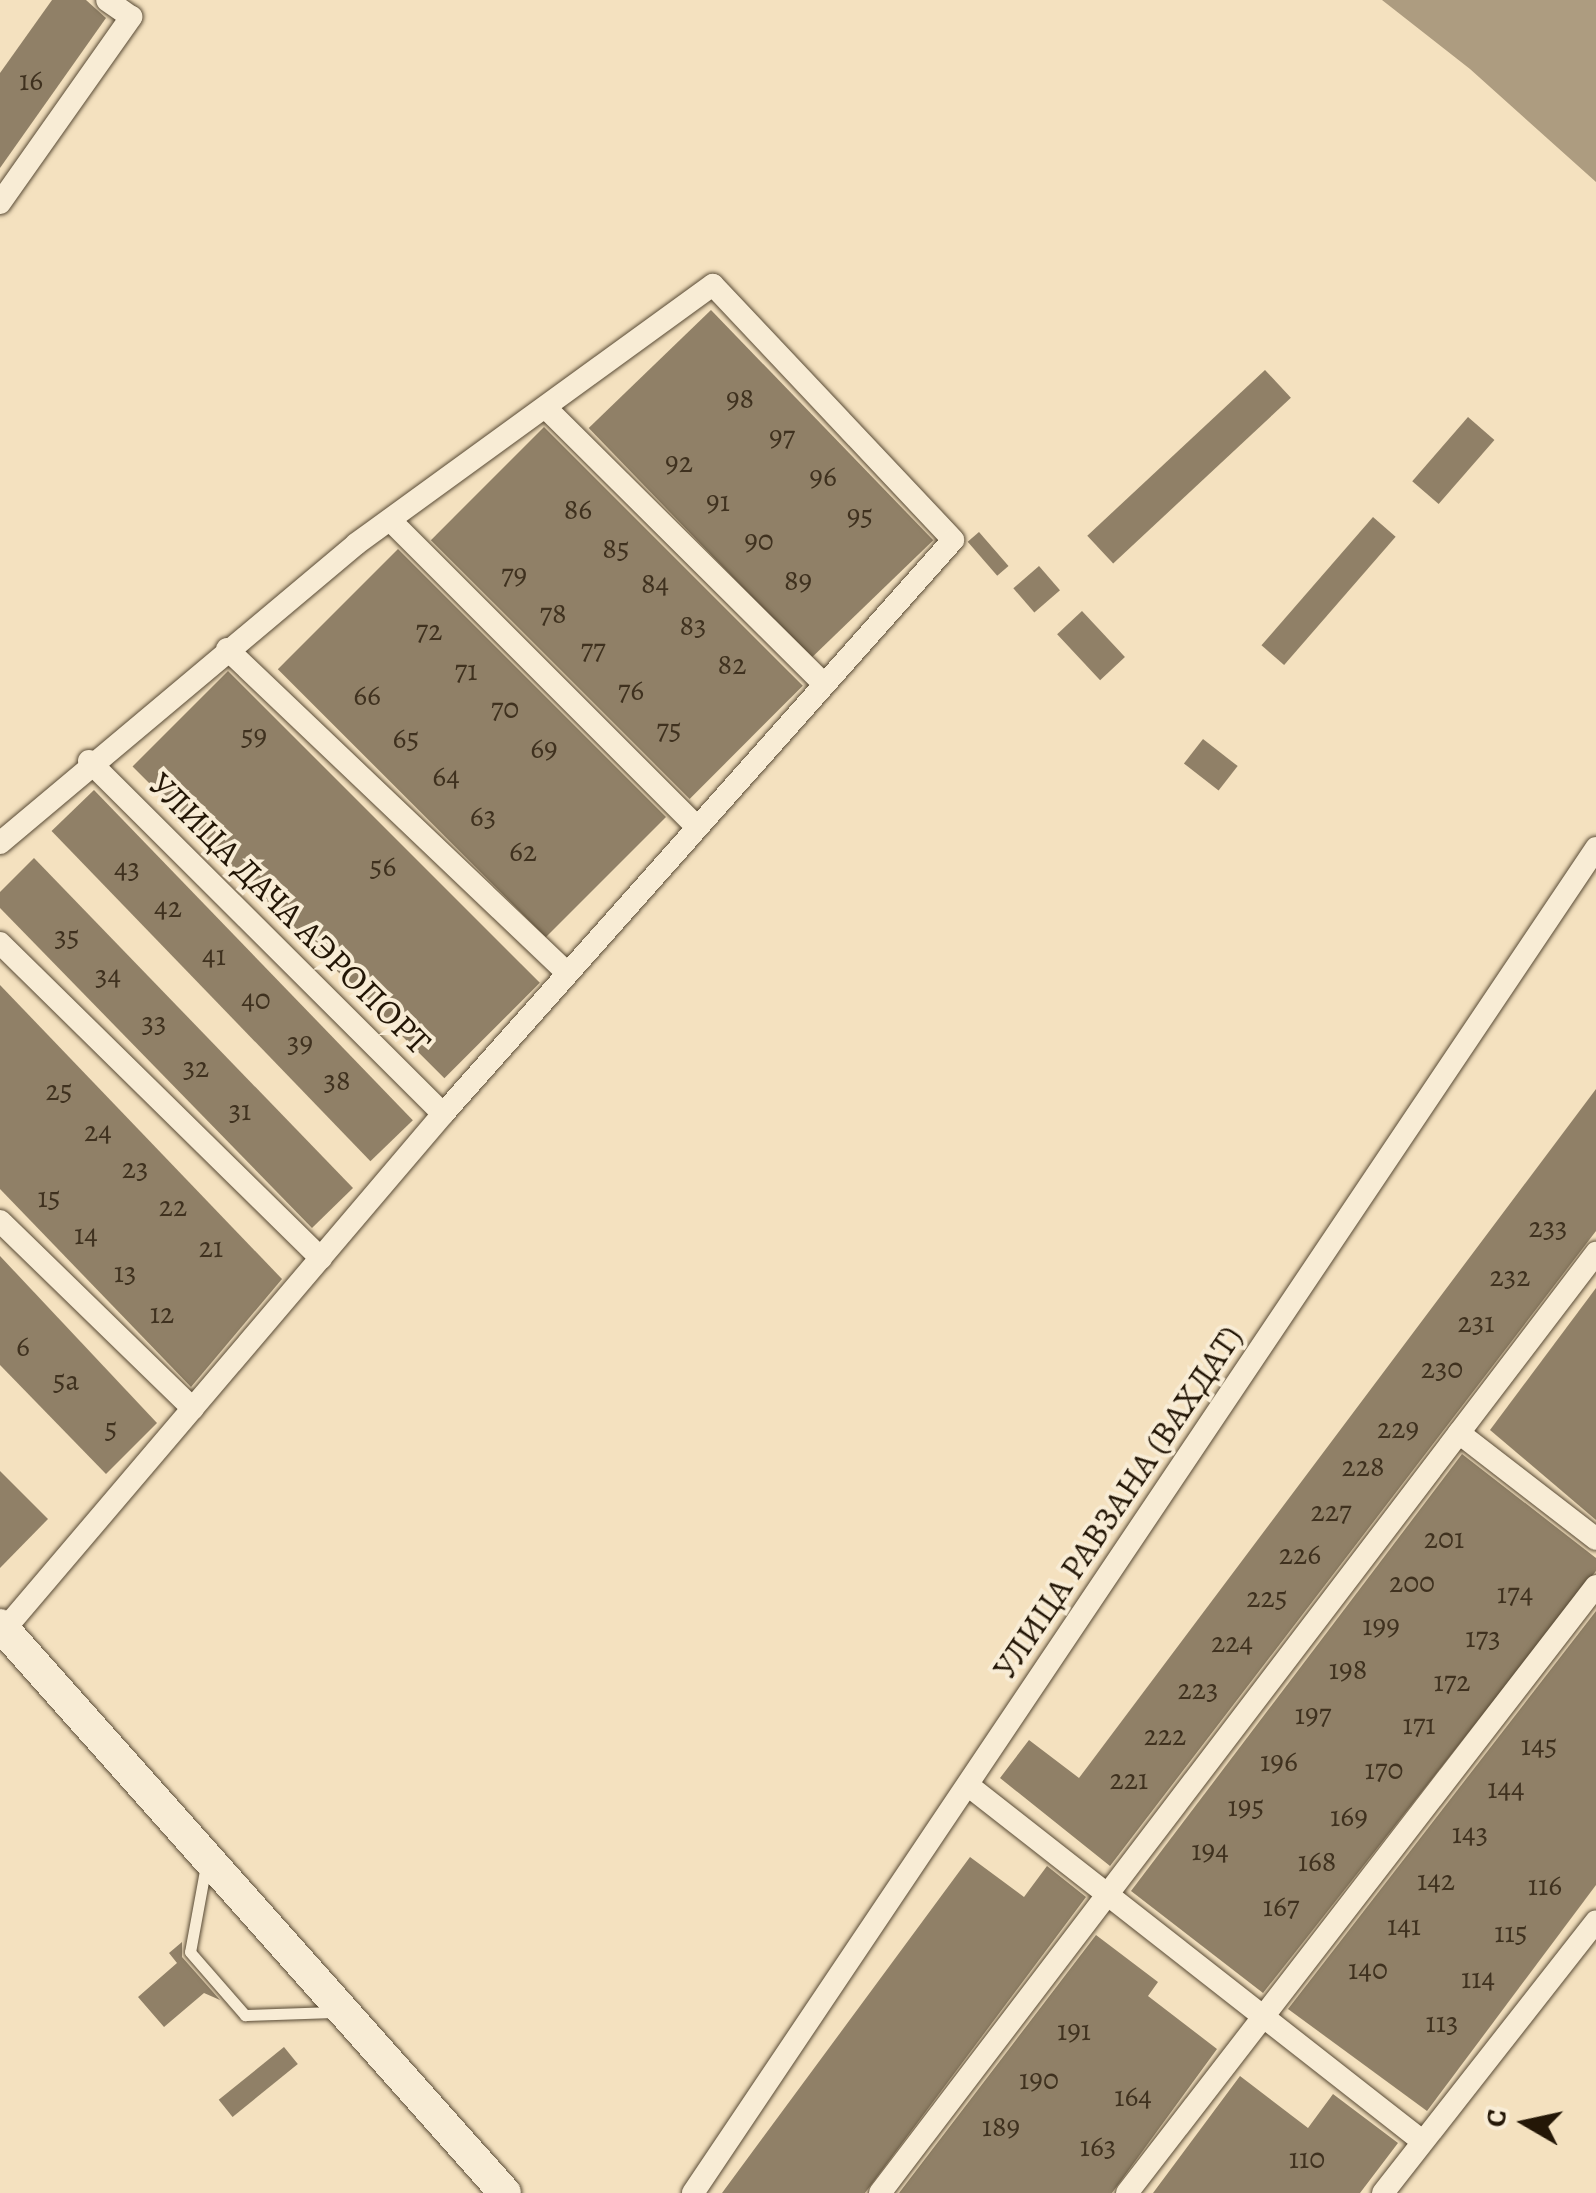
<!DOCTYPE html>
<meta charset="utf-8">
<style>
body{margin:0}
#map{position:relative;width:1596px;height:2193px;overflow:hidden;background:#f4e1bf;font-family:Alegreya,serif}
div>[style]{position:absolute}
[style*='--x']{left:calc(var(--x)*1px);top:calc(var(--y)*1px);width:calc(var(--w)*1px);rotate:calc(var(--a)*1deg)}
.water>*{inset:0;background:#ad9c80}
.building>*{inset:0;background:#908067;transform-origin:0 0}
.roads{filter:drop-shadow(0 0 2px #584a35) drop-shadow(0 0 2px #584a35)}
.service>*{height:11px;margin:-5.5px;padding:0 5.5px;transform-origin:5.5px;border-radius:5.5px;background:#f8ecd5}
.minor>*{height:22px;margin:-11px;padding:0 11px;transform-origin:11px;border-radius:11px;background:#f8ecd5}
.secondary>*{height:32px;margin:-16px;padding:0 16px;transform-origin:16px;border-radius:16px;background:#f8ecd5}
span{translate:-50% -50%;white-space:nowrap;text-align:center;line-height:1.15;-webkit-text-stroke:8px #f8ecd5;paint-order:stroke}
.number-label{font-size:30px;color:#3f311f}
.number-label span{-webkit-text-stroke-width:0}
.street-label{font-size:35px;color:#241707}
.north{position:absolute;left:1476px;top:2073px;width:100px;height:100px;-webkit-text-stroke:8px #f8ecd5;paint-order:stroke;rotate:279deg;font-size:28px;font-weight:700;line-height:40px;text-align:center;color:#241707}
.north::after{content:'';display:block;margin:auto;width:35px;height:45px;background:#241707;clip-path:polygon(50% 0,100% 100%,50% 72%,0 100%)}
</style>
<div id="map">
<div class="water">
<i style="clip-path:polygon(1382px 0,1596px 0,1596px 182px,1470px 69px)"></i>
</div>
<div class="building">
<i style="clip-path:polygon(52px 0,86px 0,106px 18px,0 168px,0 73px)"></i>
<i style="left:711px;top:310px;width:320px;height:170px;rotate:46deg"></i>
<i style="left:1265px;top:370px;width:38px;height:243px;rotate:47deg"></i>
<i style="left:1468px;top:417px;width:35px;height:85px;rotate:41deg"></i>
<i style="left:544px;top:427px;width:366px;height:160px;rotate:45deg"></i>
<i style="left:1373px;top:517px;width:30px;height:170px;rotate:41deg"></i>
<i style="left:979px;top:532px;width:45px;height:15px;rotate:49deg"></i>
<i style="left:398px;top:549px;width:379px;height:170px;rotate:45deg"></i>
<i style="left:1039px;top:566px;width:32px;height:34px;rotate:49deg"></i>
<i style="left:1082px;top:611px;width:63px;height:34px;rotate:47deg"></i>
<i style="left:228px;top:671px;width:441px;height:135px;rotate:45deg"></i>
<i style="left:1203px;top:739px;width:44px;height:31px;rotate:38deg"></i>
<i style="left:94px;top:790px;width:459px;height:59px;rotate:46deg"></i>
<i style="clip-path:polygon(34px 858px,353px 1188px,312px 1228px,0 908px,0 892px)"></i>
<i style="clip-path:polygon(0 985px,282px 1279px,191px 1387px,0 1189px)"></i>
<i style="clip-path:polygon(1596px 1089px,1596px 1231px,1110px 1866px,1000px 1778px,1029px 1740px,1079px 1778px)"></i>
<i style="clip-path:polygon(0 1256px,157px 1423px,106px 1474px,0 1365px)"></i>
<i style="clip-path:polygon(1596px 1288px,1596px 1520px,1490px 1430px)"></i>
<i style="clip-path:polygon(1462px 1454px,1596px 1558px,1596px 1571px,1263px 1993px,1131px 1891px)"></i>
<i style="clip-path:polygon(0 1471px,48px 1519px,0 1568px)"></i>
<i style="clip-path:polygon(1596px 1611px,1596px 1885px,1427px 2111px,1288px 2009px)"></i>
<i style="clip-path:polygon(970px 1857px,1024px 1897px,1047px 1866px,1086px 1897px,865px 2193px,722px 2193px)"></i>
<i style="clip-path:polygon(1096px 1935px,1158px 1982px,1148px 1996px,1217px 2049px,1112px 2193px,899px 2193px)"></i>
<i style="clip-path:polygon(182px 1942px,182px 1957px,220px 2000px,204px 1993px,164px 2027px,138px 1997px,177px 1963px,169px 1953px)"></i>
<i style="left:284px;top:2047px;width:22px;height:84px;rotate:51deg"></i>
<i style="clip-path:polygon(1240px 2076px,1308px 2128px,1333px 2094px,1398px 2143px,1360px 2193px,1153px 2193px)"></i>
</div>
<div class="roads">
<div class="service">
<i style="--x:206;--y:1865;--w:88;--a:100.4"></i>
<i style="--x:190;--y:1952;--w:84;--a:48.9"></i>
<i style="--x:245;--y:2015;--w:90;--a:-1.9"></i>
</div>
<div class="minor">
<i style="--x:0;--y:203;--w:228;--a:-54.8"></i>
<i style="--x:131;--y:17;--w:29;--a:-145"></i>
<i style="--x:546;--y:408;--w:392;--a:44.8"></i>
<i style="--x:390;--y:520;--w:434;--a:45"></i>
<i style="--x:227;--y:649;--w:470;--a:43.6"></i>
<i style="--x:89;--y:761;--w:500;--a:44.9"></i>
<i style="--x:0;--y:843;--w:465;--a:-40"></i>
<i style="--x:356;--y:544;--w:441;--a:-36"></i>
<i style="--x:713;--y:285;--w:350;--a:46.7"></i>
<i style="--x:953;--y:540;--w:768;--a:131.62"></i>
<i style="--x:443;--y:1114;--w:677;--a:130.39"></i>
<i style="--x:0;--y:943;--w:450;--a:44.5"></i>
<i style="--x:0;--y:1221;--w:269;--a:44.2"></i>
<i style="--x:1459;--y:1433;--w:173;--a:37.7"></i>
<i style="--x:969;--y:1786;--w:576;--a:38.08"></i>
<i style="--x:693;--y:2193;--w:1620;--a:-56.12"></i>
<i style="--x:880;--y:2193;--w:1182;--a:-52.7"></i>
<i style="--x:1127;--y:2193;--w:767;--a:-52.31"></i>
<i style="--x:1383;--y:2193;--w:345;--a:-51.9"></i>
</div>
<div class="secondary">
<i style="--x:0;--y:1625;--w:760;--a:48.36"></i>
</div>
</div>
<div class="number-label">
<span style="left:31px;top:80px">16</span>
<span style="left:740px;top:398px">98</span>
<span style="left:782px;top:436px">97</span>
<span style="left:679px;top:462px">92</span>
<span style="left:823px;top:476px">96</span>
<span style="left:718px;top:501px">91</span>
<span style="left:578px;top:509px">86</span>
<span style="left:860px;top:515px">95</span>
<span style="left:759px;top:540px">90</span>
<span style="left:616px;top:548px">85</span>
<span style="left:514px;top:574px">79</span>
<span style="left:798px;top:580px">89</span>
<span style="left:655px;top:583px">84</span>
<span style="left:553px;top:613px">78</span>
<span style="left:693px;top:625px">83</span>
<span style="left:429px;top:630px">72</span>
<span style="left:593px;top:649px">77</span>
<span style="left:732px;top:664px">82</span>
<span style="left:466px;top:670px">71</span>
<span style="left:631px;top:690px">76</span>
<span style="left:367px;top:695px">66</span>
<span style="left:505px;top:708px">70</span>
<span style="left:669px;top:729px">75</span>
<span style="left:254px;top:735px">59</span>
<span style="left:406px;top:738px">65</span>
<span style="left:544px;top:748px">69</span>
<span style="left:446px;top:776px">64</span>
<span style="left:483px;top:816px">63</span>
<span style="left:523px;top:851px">62</span>
<span style="left:383px;top:866px">56</span>
<span style="left:127px;top:868px">43</span>
<span style="left:168px;top:907px">42</span>
<span style="left:67px;top:936px">35</span>
<span style="left:214px;top:955px">41</span>
<span style="left:108px;top:975px">34</span>
<span style="left:256px;top:999px">40</span>
<span style="left:154px;top:1022px">33</span>
<span style="left:300px;top:1042px">39</span>
<span style="left:196px;top:1067px">32</span>
<span style="left:337px;top:1080px">38</span>
<span style="left:59px;top:1090px">25</span>
<span style="left:240px;top:1110px">31</span>
<span style="left:98px;top:1131px">24</span>
<span style="left:135px;top:1168px">23</span>
<span style="left:49px;top:1197px">15</span>
<span style="left:173px;top:1206px">22</span>
<span style="left:1548px;top:1227px">233</span>
<span style="left:86px;top:1234px">14</span>
<span style="left:211px;top:1247px">21</span>
<span style="left:125px;top:1272px">13</span>
<span style="left:1510px;top:1276px">232</span>
<span style="left:162px;top:1313px">12</span>
<span style="left:1476px;top:1322px">231</span>
<span style="left:23px;top:1346px">6</span>
<span style="left:1442px;top:1368px">230</span>
<span style="left:66px;top:1380px">5а</span>
<span style="left:111px;top:1428px">5</span>
<span style="left:1398px;top:1428px">229</span>
<span style="left:1363px;top:1466px">228</span>
<span style="left:1331px;top:1511px">227</span>
<span style="left:1444px;top:1538px">201</span>
<span style="left:1300px;top:1554px">226</span>
<span style="left:1412px;top:1582px">200</span>
<span style="left:1515px;top:1593px">174</span>
<span style="left:1267px;top:1597px">225</span>
<span style="left:1381px;top:1625px">199</span>
<span style="left:1483px;top:1637px">173</span>
<span style="left:1232px;top:1642px">224</span>
<span style="left:1348px;top:1669px">198</span>
<span style="left:1452px;top:1681px">172</span>
<span style="left:1198px;top:1689px">223</span>
<span style="left:1313px;top:1714px">197</span>
<span style="left:1419px;top:1724px">171</span>
<span style="left:1165px;top:1735px">222</span>
<span style="left:1539px;top:1745px">145</span>
<span style="left:1279px;top:1761px">196</span>
<span style="left:1384px;top:1769px">170</span>
<span style="left:1129px;top:1779px">221</span>
<span style="left:1506px;top:1788px">144</span>
<span style="left:1246px;top:1806px">195</span>
<span style="left:1349px;top:1816px">169</span>
<span style="left:1470px;top:1833px">143</span>
<span style="left:1210px;top:1850px">194</span>
<span style="left:1317px;top:1861px">168</span>
<span style="left:1436px;top:1880px">142</span>
<span style="left:1545px;top:1885px">116</span>
<span style="left:1281px;top:1906px">167</span>
<span style="left:1404px;top:1925px">141</span>
<span style="left:1511px;top:1932px">115</span>
<span style="left:1368px;top:1969px">140</span>
<span style="left:1478px;top:1978px">114</span>
<span style="left:1442px;top:2022px">113</span>
<span style="left:1074px;top:2030px">191</span>
<span style="left:1039px;top:2079px">190</span>
<span style="left:1133px;top:2096px">164</span>
<span style="left:1001px;top:2126px">189</span>
<span style="left:1098px;top:2146px">163</span>
<span style="left:1307px;top:2158px">110</span>
</div>
<div class="street-label">
<span style="left:290px;top:913px;rotate:45deg">УЛИЦА ДАЧА АЭРОПОРТ</span>
<span style="left:1117px;top:1502px;rotate:-56deg">УЛИЦА РАВЗАНА (ВАХДАТ)</span>
</div>
<div class="north">С</div>
</div>
